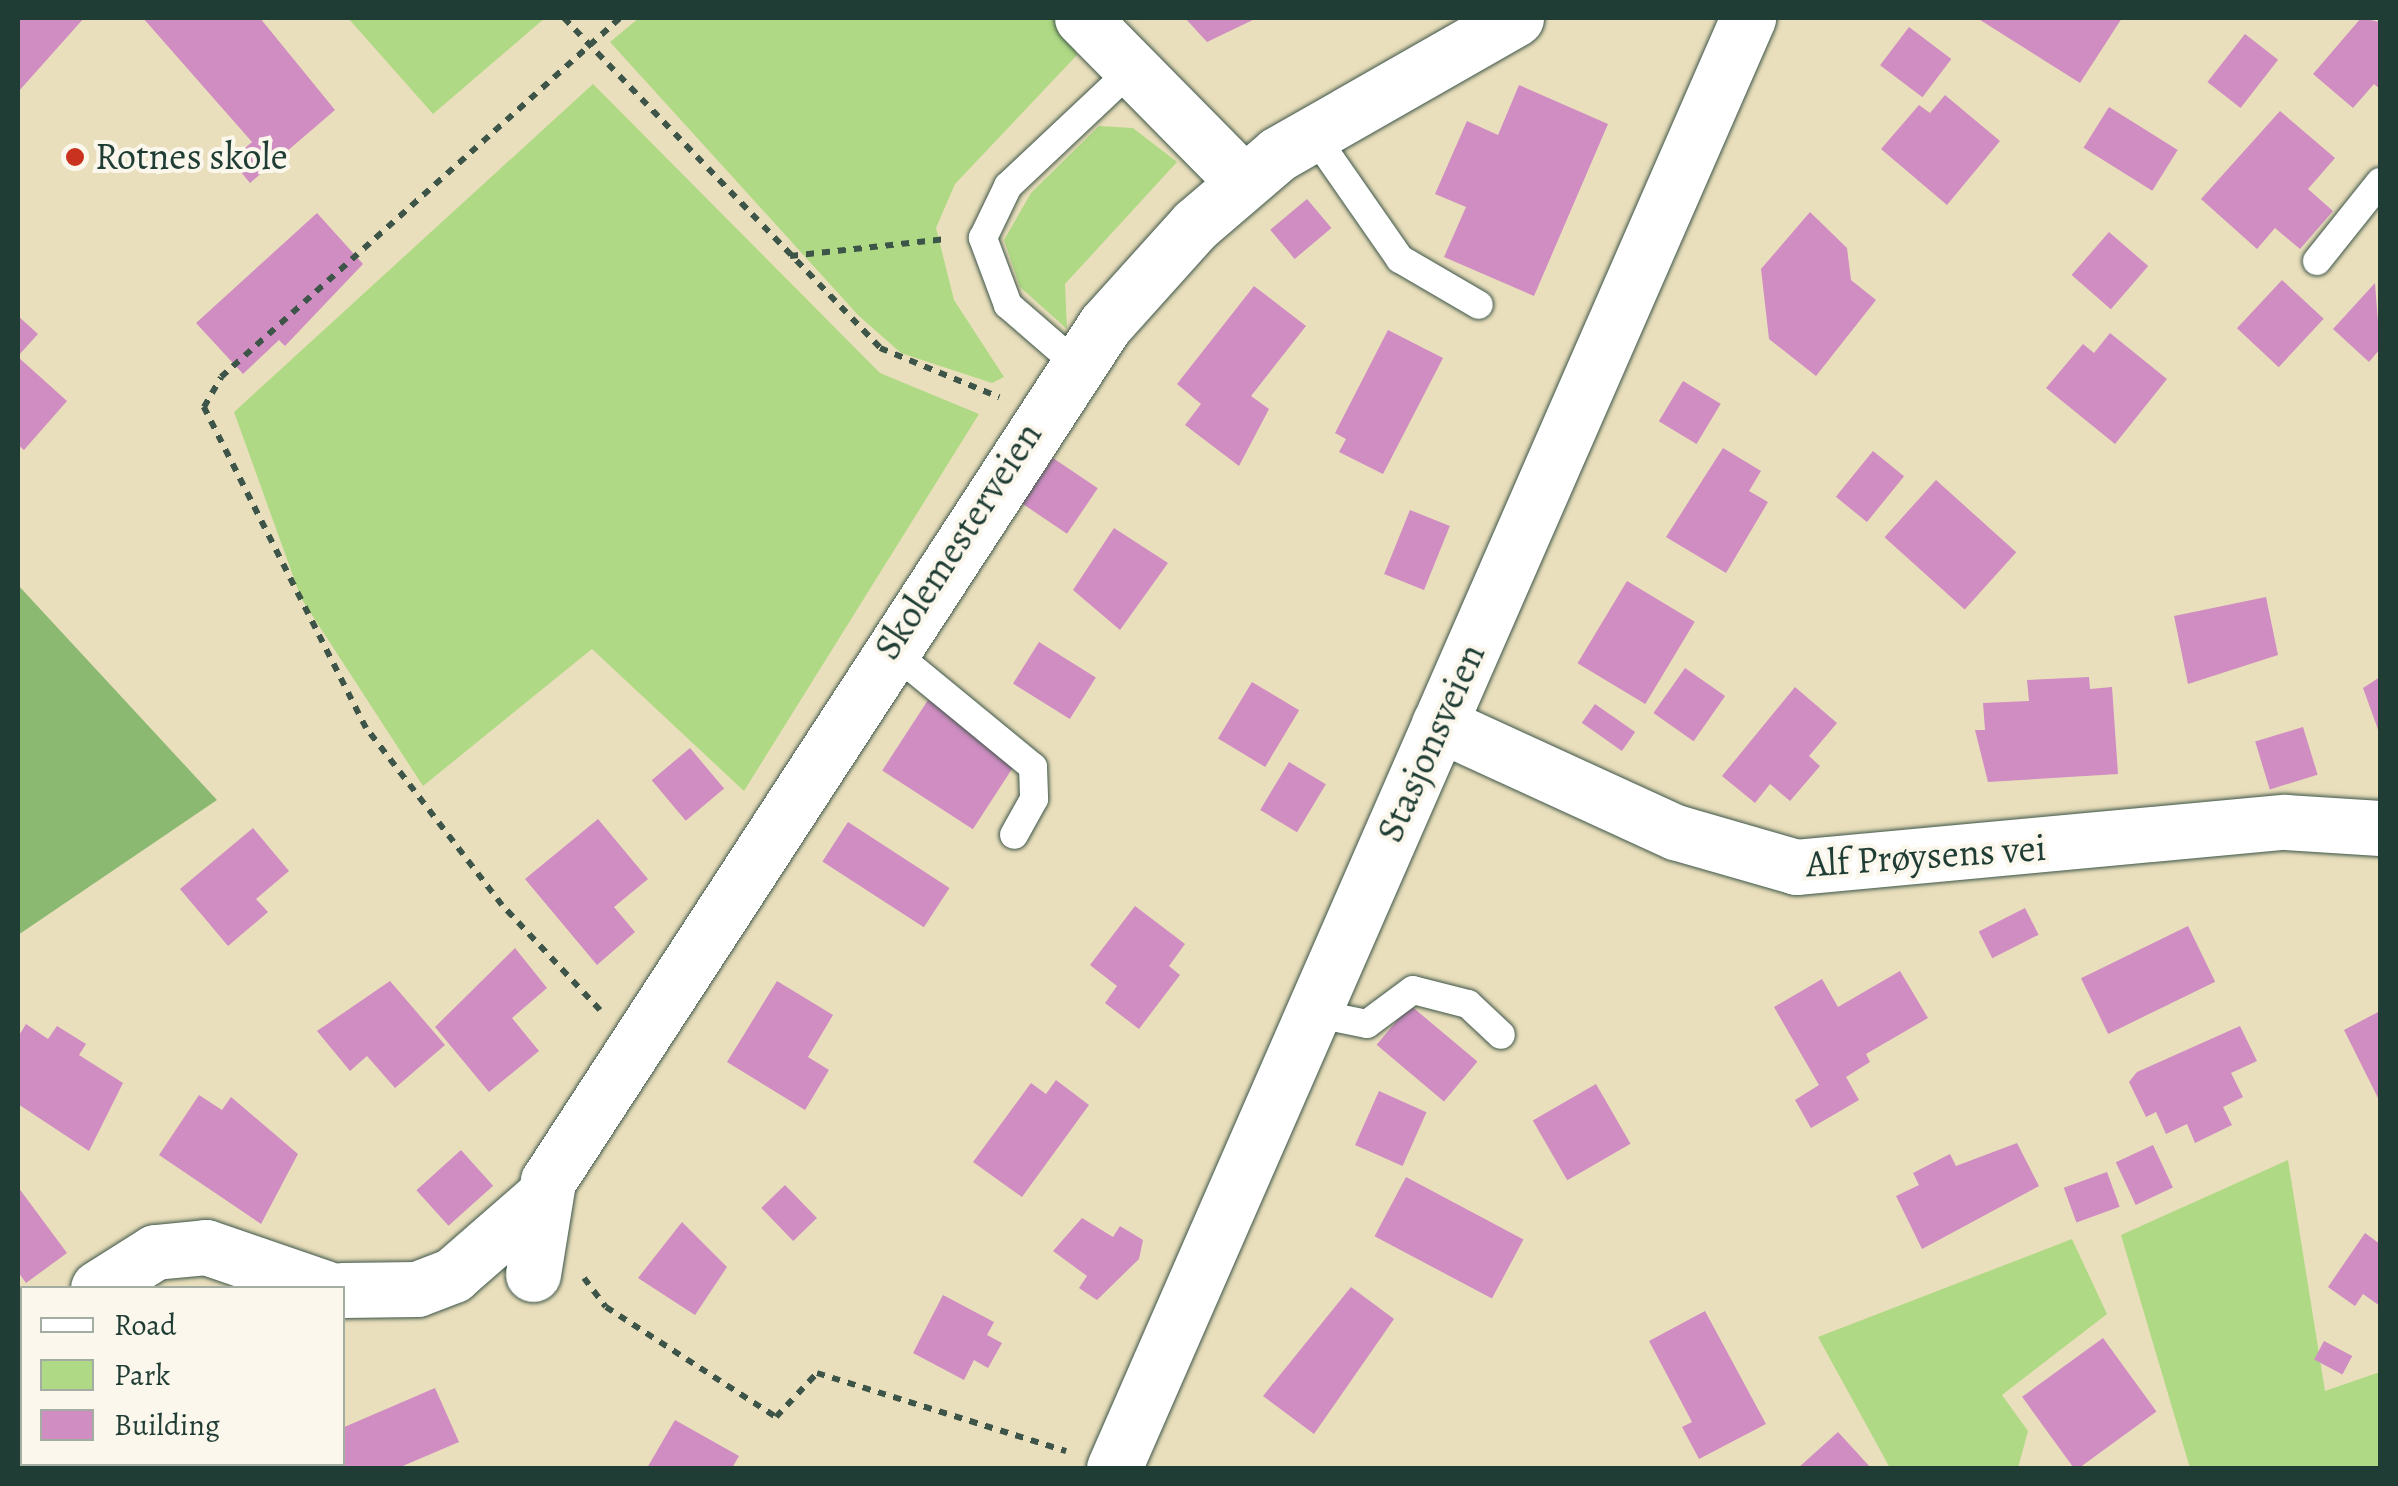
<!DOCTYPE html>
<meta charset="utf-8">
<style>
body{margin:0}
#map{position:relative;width:2398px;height:1486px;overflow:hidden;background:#eadfbc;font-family:Alegreya,serif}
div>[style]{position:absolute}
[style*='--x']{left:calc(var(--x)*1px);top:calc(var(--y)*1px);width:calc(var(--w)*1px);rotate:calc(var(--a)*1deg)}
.green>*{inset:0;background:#afd984}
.forest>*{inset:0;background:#8bb972}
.building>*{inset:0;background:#cf8dc2;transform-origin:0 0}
.path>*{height:6px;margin-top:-3px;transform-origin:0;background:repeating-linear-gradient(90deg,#3d5548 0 8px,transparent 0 16px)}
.roads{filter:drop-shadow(0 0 2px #3d5548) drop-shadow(0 0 2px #3d5548)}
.lane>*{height:28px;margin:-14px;padding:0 14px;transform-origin:14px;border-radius:14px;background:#fff}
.street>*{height:55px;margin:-27.5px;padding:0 27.5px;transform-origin:27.5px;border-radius:27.5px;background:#fff}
.secondary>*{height:55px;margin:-27.5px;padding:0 27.5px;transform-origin:27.5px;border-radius:27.5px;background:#fff}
.dots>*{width:28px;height:28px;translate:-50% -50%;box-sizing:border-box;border:5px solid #fbf7ec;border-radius:50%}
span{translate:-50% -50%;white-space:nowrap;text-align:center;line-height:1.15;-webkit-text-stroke:8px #fbf7ec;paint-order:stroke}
.poi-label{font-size:38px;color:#1f3d34}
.left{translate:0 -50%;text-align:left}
.street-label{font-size:38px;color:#1f3d34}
.frame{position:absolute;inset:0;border:20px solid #1f3d34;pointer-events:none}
.legend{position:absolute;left:20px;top:1286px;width:325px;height:180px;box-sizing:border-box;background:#fbf7ec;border:2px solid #a3ada2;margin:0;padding:12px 18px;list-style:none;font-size:30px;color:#1f3d34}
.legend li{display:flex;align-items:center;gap:20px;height:50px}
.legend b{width:50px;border:2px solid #a3ada2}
</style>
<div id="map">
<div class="green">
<i style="clip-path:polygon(348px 18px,545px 18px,433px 114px)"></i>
<i style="clip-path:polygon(639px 18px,1061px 18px,1077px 55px,955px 184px,936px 228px,954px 300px,1004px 377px,992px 383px,901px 353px,858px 315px,610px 42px)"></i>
<i style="clip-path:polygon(593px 84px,880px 373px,979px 414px,744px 791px,592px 649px,423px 786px,301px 598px,234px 412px)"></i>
<i style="clip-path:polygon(1099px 126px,1133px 128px,1177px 162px,1065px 284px,1067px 329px,1020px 287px,1004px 240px,1031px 193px)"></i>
<i style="clip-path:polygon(2288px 1160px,2325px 1391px,2380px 1372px,2380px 1468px,2190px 1468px,2121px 1235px)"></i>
<i style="clip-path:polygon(2072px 1239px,2107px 1314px,2002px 1395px,2028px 1431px,2018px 1468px,1890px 1468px,1818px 1337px)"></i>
</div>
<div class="forest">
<i style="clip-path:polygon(18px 585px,217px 800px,18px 935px)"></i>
<i style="clip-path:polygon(22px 1439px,22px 1464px,86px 1468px,18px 1468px)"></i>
</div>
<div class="building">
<i style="clip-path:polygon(18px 18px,84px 18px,18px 92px)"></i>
<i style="clip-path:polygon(143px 18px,260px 18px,335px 110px,250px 183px,231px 160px,252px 142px)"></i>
<i style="clip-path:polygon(1185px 18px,1257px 18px,1207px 42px)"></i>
<i style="clip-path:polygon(1977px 18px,2122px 18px,2080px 83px)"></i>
<i style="clip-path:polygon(2361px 18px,2380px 22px,2380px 89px,2374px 84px,2353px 108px,2313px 74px)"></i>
<i style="left:1909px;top:27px;width:53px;height:48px;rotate:37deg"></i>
<i style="left:2245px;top:34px;width:42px;height:61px;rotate:38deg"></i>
<i style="clip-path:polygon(1519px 85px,1608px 124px,1534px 296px,1444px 257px,1466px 207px,1435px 194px,1467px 121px,1498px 135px)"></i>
<i style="clip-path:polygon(1945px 95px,2000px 141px,1947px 205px,1881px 149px,1919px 105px,1930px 113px)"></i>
<i style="left:2109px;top:107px;width:81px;height:48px;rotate:32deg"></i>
<i style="clip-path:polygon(2280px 111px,2335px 158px,2308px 189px,2333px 211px,2300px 249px,2275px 228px,2257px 249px,2201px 199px)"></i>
<i style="left:1307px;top:199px;width:38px;height:48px;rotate:50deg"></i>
<i style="clip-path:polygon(1810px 212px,1847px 248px,1851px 280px,1876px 300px,1816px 376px,1769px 339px,1761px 269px)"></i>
<i style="clip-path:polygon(317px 213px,363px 264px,285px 346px,279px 340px,243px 374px,196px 323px)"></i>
<i style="left:2109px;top:232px;width:52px;height:57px;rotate:41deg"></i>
<i style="left:2282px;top:280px;width:57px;height:66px;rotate:43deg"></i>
<i style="clip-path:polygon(2375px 283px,2380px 349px,2369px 362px,2333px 329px)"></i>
<i style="clip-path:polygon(1254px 286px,1306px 326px,1251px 396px,1269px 409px,1239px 466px,1185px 425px,1201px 404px,1177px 384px)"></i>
<i style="clip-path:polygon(18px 316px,38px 334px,18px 356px)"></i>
<i style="clip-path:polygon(1388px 330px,1443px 358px,1383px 474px,1339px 452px,1346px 439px,1335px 433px)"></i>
<i style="clip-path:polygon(2110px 333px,2167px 379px,2115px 444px,2046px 388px,2083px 344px,2094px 353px)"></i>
<i style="clip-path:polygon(18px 357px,67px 401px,24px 450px,18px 445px)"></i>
<i style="left:1683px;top:381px;width:44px;height:47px;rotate:31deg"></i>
<i style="clip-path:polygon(1723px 448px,1761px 471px,1749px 491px,1768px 502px,1726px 573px,1666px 537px)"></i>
<i style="left:1873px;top:451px;width:40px;height:59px;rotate:39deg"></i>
<i style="left:1053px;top:458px;width:54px;height:55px;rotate:34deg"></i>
<i style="left:1936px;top:480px;width:108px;height:77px;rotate:42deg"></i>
<i style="left:1410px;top:510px;width:43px;height:69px;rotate:22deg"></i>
<i style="clip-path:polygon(1114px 528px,1168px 563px,1120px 630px,1073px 590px)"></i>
<i style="left:1627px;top:581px;width:79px;height:96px;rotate:31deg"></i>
<i style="clip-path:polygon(2266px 597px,2278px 655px,2188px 684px,2174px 616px)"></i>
<i style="left:1039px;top:642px;width:67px;height:49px;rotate:32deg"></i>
<i style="left:1685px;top:668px;width:49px;height:55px;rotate:35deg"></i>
<i style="clip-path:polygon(2089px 677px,2090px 689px,2112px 687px,2118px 774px,1988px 782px,1975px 730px,1985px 730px,1983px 703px,2029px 701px,2027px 680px)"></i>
<i style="clip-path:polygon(2380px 677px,2380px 735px,2363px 688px)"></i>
<i style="left:1252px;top:682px;width:55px;height:66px;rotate:31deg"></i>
<i style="clip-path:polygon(1795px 687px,1837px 723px,1809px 756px,1820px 766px,1790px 801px,1770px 784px,1755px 803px,1722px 776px)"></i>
<i style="left:928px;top:700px;width:108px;height:84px;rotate:33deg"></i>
<i style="left:1595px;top:704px;width:49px;height:23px;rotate:35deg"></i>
<i style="left:2303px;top:727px;width:50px;height:50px;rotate:73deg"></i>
<i style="left:690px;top:748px;width:53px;height:50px;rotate:50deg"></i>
<i style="left:1289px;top:762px;width:43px;height:56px;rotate:31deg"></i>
<i style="clip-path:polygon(598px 819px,648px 879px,614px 907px,635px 932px,597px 965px,525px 879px)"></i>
<i style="left:848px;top:822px;width:121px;height:47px;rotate:33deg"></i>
<i style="clip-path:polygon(253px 828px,289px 871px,256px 899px,268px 912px,228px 946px,180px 889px)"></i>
<i style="clip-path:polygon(1135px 906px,1185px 944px,1169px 966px,1180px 975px,1139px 1029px,1105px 1003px,1117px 986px,1090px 965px)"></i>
<i style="left:2025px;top:908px;width:30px;height:52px;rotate:63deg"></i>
<i style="left:2188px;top:926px;width:62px;height:119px;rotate:64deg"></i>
<i style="clip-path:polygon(515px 948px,547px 988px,512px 1018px,539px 1051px,489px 1092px,435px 1027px)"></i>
<i style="clip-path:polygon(1900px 971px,1928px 1018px,1866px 1054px,1870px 1062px,1846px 1077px,1859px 1100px,1811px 1128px,1795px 1100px,1819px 1085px,1774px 1007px,1822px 979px,1838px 1007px)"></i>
<i style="clip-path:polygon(390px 981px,445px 1045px,395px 1088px,367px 1056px,350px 1071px,317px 1031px)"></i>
<i style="clip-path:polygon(777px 981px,833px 1015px,808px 1057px,829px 1070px,805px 1110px,727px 1062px)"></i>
<i style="left:1410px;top:1005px;width:88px;height:52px;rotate:40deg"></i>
<i style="clip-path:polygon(2380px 1011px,2380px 1102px,2344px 1030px)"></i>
<i style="clip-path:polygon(26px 1024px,48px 1039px,57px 1026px,86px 1044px,79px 1055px,123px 1083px,89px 1151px,18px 1104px,18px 1037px)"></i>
<i style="clip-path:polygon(2240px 1026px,2257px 1061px,2231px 1073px,2243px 1097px,2223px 1107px,2232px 1125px,2195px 1143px,2187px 1124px,2166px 1134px,2156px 1112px,2146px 1117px,2129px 1082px,2137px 1072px)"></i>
<i style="clip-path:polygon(1056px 1080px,1089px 1105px,1022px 1197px,973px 1162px,1031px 1083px,1046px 1094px)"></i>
<i style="left:1596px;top:1084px;width:69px;height:73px;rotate:60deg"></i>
<i style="left:1379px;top:1091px;width:52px;height:59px;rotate:24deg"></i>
<i style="clip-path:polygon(199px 1095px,222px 1110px,231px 1097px,298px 1154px,261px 1224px,159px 1155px)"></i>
<i style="clip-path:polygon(2017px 1143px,2039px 1186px,1922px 1249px,1896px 1196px,1919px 1185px,1913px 1173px,1950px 1154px,1956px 1166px)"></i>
<i style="left:2153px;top:1145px;width:47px;height:41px;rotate:65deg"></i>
<i style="left:461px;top:1150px;width:48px;height:60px;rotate:48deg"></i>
<i style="left:2107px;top:1172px;width:37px;height:46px;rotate:70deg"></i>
<i style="left:1406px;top:1177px;width:133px;height:67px;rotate:28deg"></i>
<i style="left:785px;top:1185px;width:46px;height:33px;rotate:46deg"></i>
<i style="clip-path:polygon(18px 1187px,67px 1253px,26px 1283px,18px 1272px)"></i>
<i style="clip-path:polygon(1082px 1218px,1113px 1237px,1120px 1226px,1143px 1240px,1139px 1259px,1097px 1300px,1079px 1288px,1087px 1276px,1053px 1251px)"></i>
<i style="clip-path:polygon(682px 1222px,727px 1267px,695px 1315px,638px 1278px)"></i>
<i style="clip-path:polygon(2365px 1233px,2380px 1244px,2380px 1306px,2363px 1294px,2355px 1306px,2328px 1287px)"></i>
<i style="clip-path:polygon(1351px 1287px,1394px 1319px,1314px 1434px,1263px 1396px)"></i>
<i style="clip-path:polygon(943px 1295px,994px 1322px,987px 1335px,1002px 1343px,988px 1368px,974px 1360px,964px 1380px,913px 1353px)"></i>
<i style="clip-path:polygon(1705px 1311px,1766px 1424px,1699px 1459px,1682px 1427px,1692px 1422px,1649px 1341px)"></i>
<i style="left:2103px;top:1338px;width:91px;height:100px;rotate:54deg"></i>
<i style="left:2324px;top:1341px;width:32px;height:21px;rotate:28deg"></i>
<i style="clip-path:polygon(435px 1388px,459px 1442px,398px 1468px,303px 1468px,342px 1464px,342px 1428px)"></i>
<i style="clip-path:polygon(675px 1420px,739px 1456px,732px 1468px,647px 1468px)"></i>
<i style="clip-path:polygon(1838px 1432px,1871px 1468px,1798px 1468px)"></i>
</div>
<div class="path">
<i style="--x:564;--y:18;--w:457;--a:46.2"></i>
<i style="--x:880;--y:348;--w:129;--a:22.4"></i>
<i style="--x:790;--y:256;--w:157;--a:-6.2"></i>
<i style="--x:600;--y:1010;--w:144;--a:-133"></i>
<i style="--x:502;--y:905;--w:223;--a:-127.5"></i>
<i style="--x:366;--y:728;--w:360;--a:-116.8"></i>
<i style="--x:204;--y:407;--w:34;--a:-60"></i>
<i style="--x:221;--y:377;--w:537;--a:-41.98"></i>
<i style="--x:584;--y:1278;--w:36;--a:53"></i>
<i style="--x:606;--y:1307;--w:202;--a:32.9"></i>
<i style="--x:776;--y:1417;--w:60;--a:-47"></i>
<i style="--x:817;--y:1373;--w:261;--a:17.4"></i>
</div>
<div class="roads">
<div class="lane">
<i style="--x:1311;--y:131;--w:156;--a:55.2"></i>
<i style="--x:1400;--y:259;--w:91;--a:30.2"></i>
<i style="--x:2317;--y:261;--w:101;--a:-51.4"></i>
<i style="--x:1075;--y:363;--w:89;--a:-139.1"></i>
<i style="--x:1008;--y:305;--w:72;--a:-110.5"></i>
<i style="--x:983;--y:238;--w:58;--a:-64.3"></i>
<i style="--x:1008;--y:186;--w:169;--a:-43.3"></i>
<i style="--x:887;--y:647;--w:189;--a:39.4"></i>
<i style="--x:1033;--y:767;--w:32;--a:88"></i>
<i style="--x:1034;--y:799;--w:41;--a:119.1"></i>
<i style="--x:1313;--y:1013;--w:55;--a:11.5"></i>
<i style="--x:1367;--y:1024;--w:57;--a:-36.5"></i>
<i style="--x:1413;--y:990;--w:57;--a:14.3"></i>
<i style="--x:1468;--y:1004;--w:45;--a:43.2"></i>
</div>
<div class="street">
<i style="--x:1082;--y:18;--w:229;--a:45.4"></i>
<i style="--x:1439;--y:724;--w:260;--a:24.6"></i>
<i style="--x:1675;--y:832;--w:126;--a:16.1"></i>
<i style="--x:1796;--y:867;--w:491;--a:-5.3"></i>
<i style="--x:2285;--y:822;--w:95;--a:3.6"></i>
<i style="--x:533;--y:1274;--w:94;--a:-80.8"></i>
<i style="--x:548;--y:1181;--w:1021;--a:-56.95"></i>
<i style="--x:1105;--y:325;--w:135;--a:-48"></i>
<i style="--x:1195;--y:225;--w:109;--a:-40.5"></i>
<i style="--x:1278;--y:154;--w:274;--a:-29.7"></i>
<i style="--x:98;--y:1288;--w:67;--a:-32.3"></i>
<i style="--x:155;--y:1252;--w:51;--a:-5.6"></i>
<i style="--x:206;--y:1247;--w:126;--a:19"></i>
<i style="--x:342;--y:1290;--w:75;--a:-0.8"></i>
<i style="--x:417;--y:1289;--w:39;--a:-21"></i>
<i style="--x:453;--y:1275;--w:114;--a:-41.1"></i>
<i style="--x:18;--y:1347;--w:6;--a:-45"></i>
</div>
<div class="secondary">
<i style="--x:1114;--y:1468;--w:1583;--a:-66.38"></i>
</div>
</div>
<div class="dots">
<i style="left:75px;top:157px;background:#c8321e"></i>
</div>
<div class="poi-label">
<span class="left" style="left:95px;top:157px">Rotnes skole</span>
</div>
<div class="street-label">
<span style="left:958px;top:541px;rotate:-57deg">Skolemesterveien</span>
<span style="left:1431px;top:743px;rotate:-66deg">Stasjonsveien</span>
<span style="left:1926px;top:856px;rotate:-4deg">Alf Prøysens vei</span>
</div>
<div class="frame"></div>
<ul class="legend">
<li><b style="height:12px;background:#fff"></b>Road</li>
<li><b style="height:28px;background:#afd984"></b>Park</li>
<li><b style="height:28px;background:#cf8dc2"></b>Building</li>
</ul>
</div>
